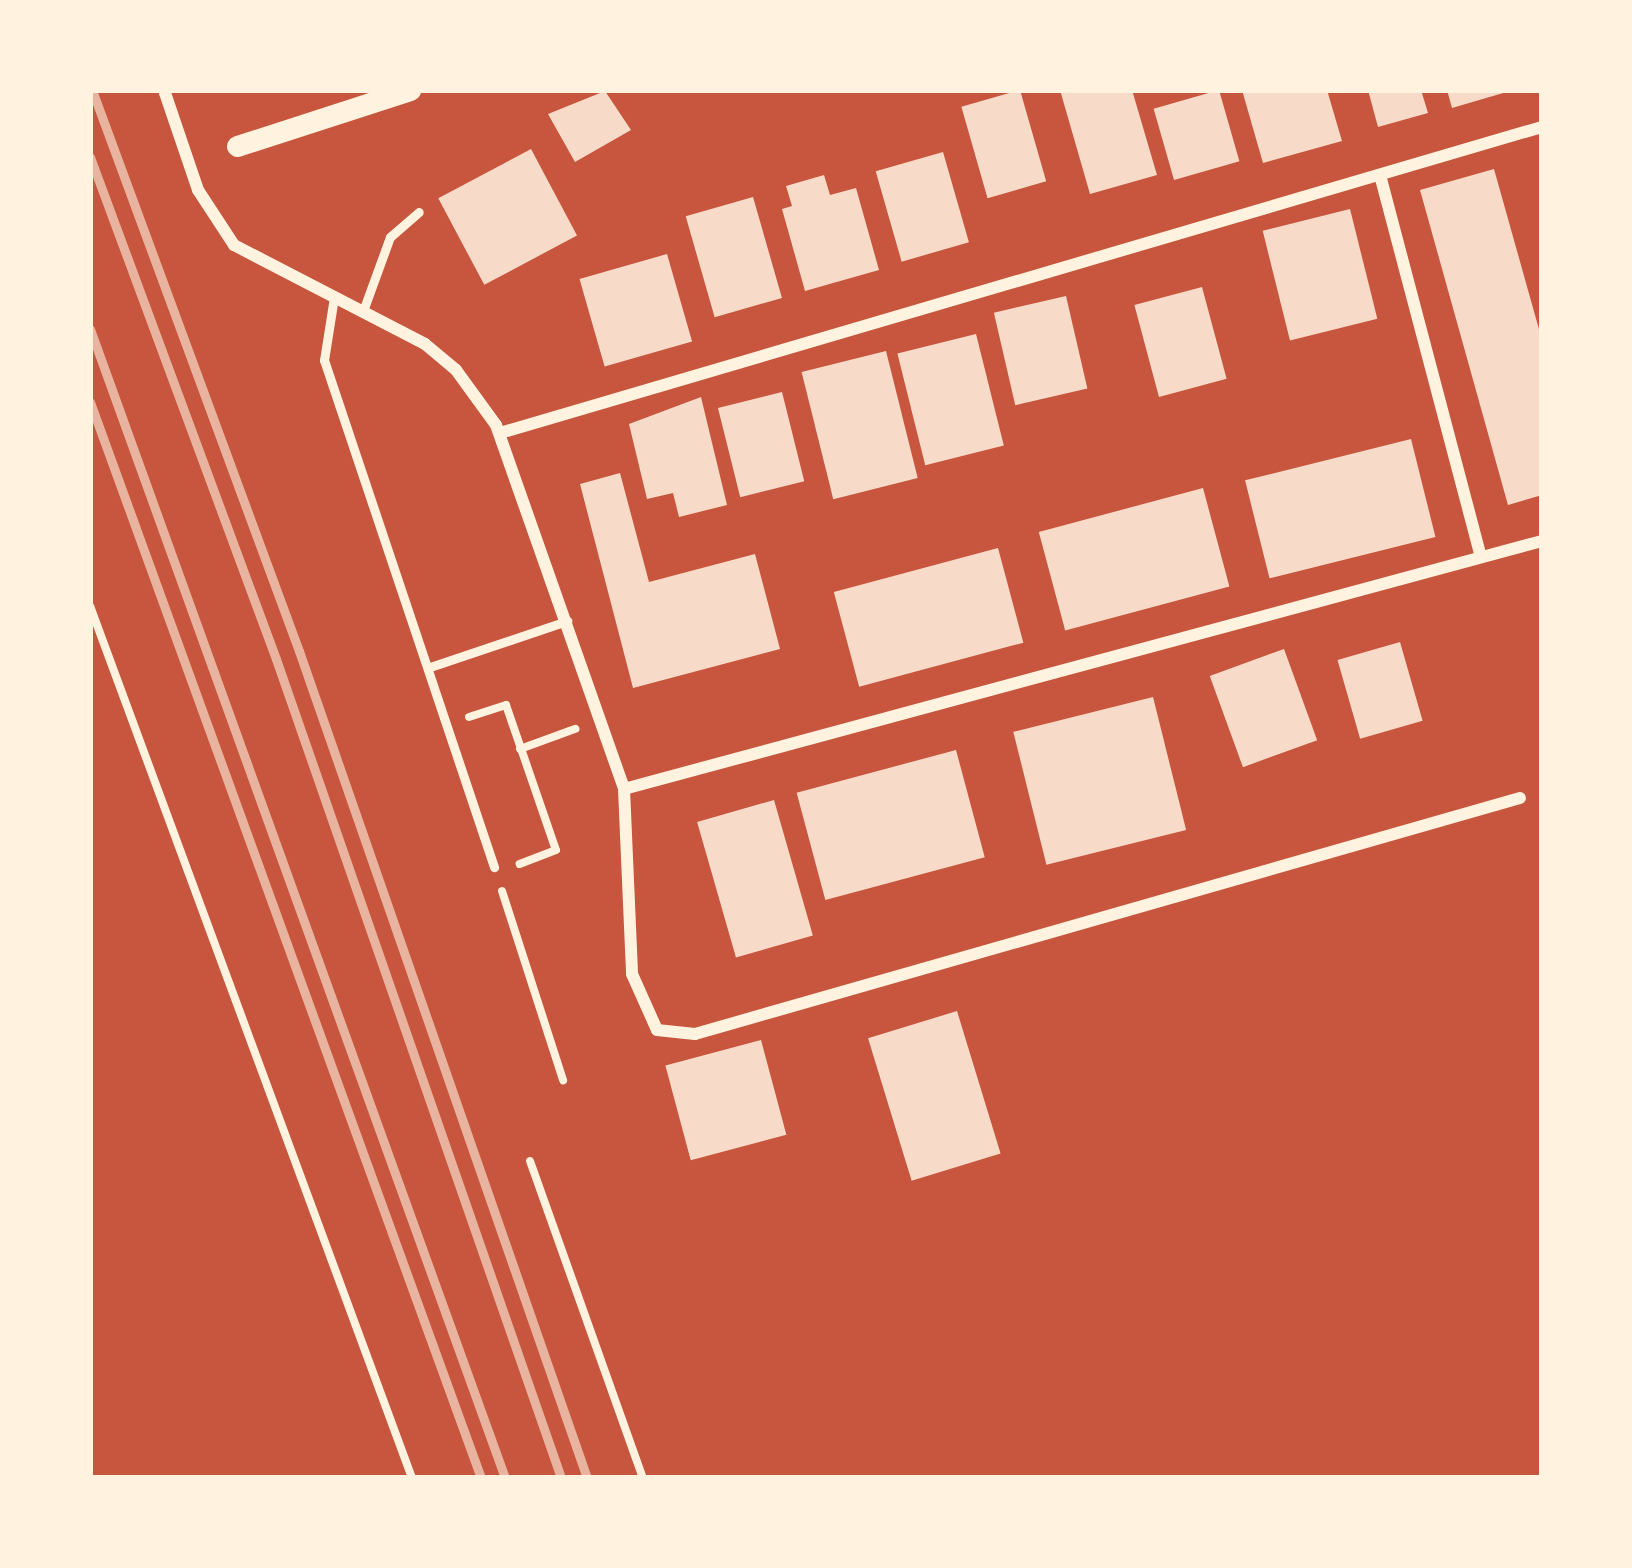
<!DOCTYPE html>
<style>
body{margin:0}
#map{position:relative;width:1632px;height:1568px;overflow:hidden;background:#c8553d;font-family:"Playfair Display",serif}
div>[style]{position:absolute}
[style*='--x']{left:calc(var(--x)*1px);top:calc(var(--y)*1px);width:calc(var(--w)*1px);rotate:calc(var(--a)*1deg)}
.building>*{inset:0;background:#f7dbc8;transform-origin:0 0}
.path>*{height:8px;margin:-4px;padding:0 4px;transform-origin:4px;border-radius:4px;background:#fff3e0}
.service>*{height:9px;margin:-4.5px;padding:0 4.5px;transform-origin:4.5px;border-radius:4.5px;background:#fff3e0}
.minor>*{height:12px;margin:-6px;padding:0 6px;transform-origin:6px;border-radius:6px;background:#fff3e0}
.tertiary>*{height:21px;margin:-10.5px;padding:0 10.5px;transform-origin:10.5px;border-radius:10.5px;background:#fff3e0}
.rail>*{height:9px;margin:-4.5px;padding:0 4.5px;transform-origin:4.5px;border-radius:4.5px;background:#e9b49f}
span{translate:-50% -50%;white-space:nowrap;text-align:center;line-height:1.15;-webkit-text-stroke:12px #fff3e0;paint-order:stroke}
.frame{position:absolute;inset:0;border:93px solid #fff3e0;pointer-events:none}
</style>
<div id="map">
<div class="building">
<i style="left:1020px;top:90px;width:95px;height:61px;rotate:74deg"></i>
<i style="clip-path:polygon(1060px 90px,1132px 90px,1157px 175px,1090px 194px)"></i>
<i style="left:1219px;top:90px;width:74px;height:68px;rotate:74deg"></i>
<i style="clip-path:polygon(1242px 90px,1327px 90px,1342px 141px,1263px 163px)"></i>
<i style="clip-path:polygon(1368px 90px,1421px 90px,1428px 113px,1378px 127px)"></i>
<i style="clip-path:polygon(1447px 90px,1509px 90px,1510px 91px,1452px 108px)"></i>
<i style="clip-path:polygon(605px 91px,631px 130px,575px 162px,548px 114px)"></i>
<i style="left:531px;top:149px;width:98px;height:105px;rotate:62deg"></i>
<i style="left:943px;top:152px;width:94px;height:70px;rotate:74deg"></i>
<i style="clip-path:polygon(1494px 169px,1542px 340px,1542px 495px,1508px 505px,1420px 190px)"></i>
<i style="clip-path:polygon(824px 175px,830px 195px,856px 188px,879px 270px,805px 291px,782px 209px,792px 206px,786px 186px)"></i>
<i style="left:753px;top:197px;width:105px;height:70px;rotate:74deg"></i>
<i style="left:1350px;top:209px;width:113px;height:90px;rotate:76deg"></i>
<i style="left:667px;top:254px;width:91px;height:91px;rotate:74deg"></i>
<i style="left:1202px;top:287px;width:95px;height:70px;rotate:75deg"></i>
<i style="left:1066px;top:296px;width:95px;height:74px;rotate:77deg"></i>
<i style="left:976px;top:334px;width:115px;height:81px;rotate:76deg"></i>
<i style="left:886px;top:351px;width:131px;height:87px;rotate:76deg"></i>
<i style="left:782px;top:392px;width:92px;height:66px;rotate:76deg"></i>
<i style="clip-path:polygon(701px 397px,727px 505px,679px 517px,673px 493px,647px 499px,629px 424px)"></i>
<i style="left:1411px;top:439px;width:101px;height:171px;rotate:76deg"></i>
<i style="clip-path:polygon(620px 473px,649px 582px,755px 554px,780px 649px,633px 688px,580px 484px)"></i>
<i style="left:1203px;top:488px;width:102px;height:170px;rotate:75deg"></i>
<i style="left:998px;top:548px;width:98px;height:170px;rotate:75deg"></i>
<i style="left:1400px;top:642px;width:82px;height:65px;rotate:74deg"></i>
<i style="left:1284px;top:649px;width:97px;height:79px;rotate:70deg"></i>
<i style="left:1153px;top:697px;width:137px;height:144px;rotate:76deg"></i>
<i style="left:956px;top:750px;width:111px;height:165px;rotate:75deg"></i>
<i style="left:774px;top:800px;width:141px;height:80px;rotate:74deg"></i>
<i style="left:957px;top:1011px;width:149px;height:93px;rotate:73deg"></i>
<i style="left:761px;top:1040px;width:98px;height:99px;rotate:75deg"></i>
</div>
<div class="path">
<i style="--x:90;--y:606;--w:930;--a:69.73"></i>
<i style="--x:469;--y:717;--w:39;--a:-18"></i>
<i style="--x:506;--y:705;--w:153;--a:71"></i>
<i style="--x:556;--y:850;--w:39;--a:159"></i>
<i style="--x:520;--y:749;--w:59;--a:-20"></i>
<i style="--x:502;--y:891;--w:199;--a:72.1"></i>
<i style="--x:530;--y:1161;--w:337;--a:70.4"></i>
</div>
<div class="service">
<i style="--x:334;--y:297;--w:64;--a:99"></i>
<i style="--x:324;--y:360;--w:535;--a:71.46"></i>
<i style="--x:363;--y:311;--w:79;--a:-70"></i>
<i style="--x:390;--y:237;--w:38;--a:-41"></i>
<i style="--x:430;--y:667;--w:145;--a:-18.6"></i>
</div>
<div class="minor">
<i style="--x:164;--y:90;--w:106;--a:71.2"></i>
<i style="--x:198;--y:190;--w:66;--a:56.8"></i>
<i style="--x:234;--y:245;--w:215;--a:27.4"></i>
<i style="--x:425;--y:344;--w:40;--a:40"></i>
<i style="--x:456;--y:370;--w:68;--a:54"></i>
<i style="--x:496;--y:425;--w:386;--a:70.6"></i>
<i style="--x:624;--y:789;--w:185;--a:87.5"></i>
<i style="--x:632;--y:974;--w:61;--a:65.9"></i>
<i style="--x:657;--y:1030;--w:38;--a:6"></i>
<i style="--x:695;--y:1034;--w:858;--a:-15.96"></i>
<i style="--x:1380;--y:175;--w:394;--a:75.2"></i>
<i style="--x:500;--y:433;--w:1086;--a:-16.37"></i>
<i style="--x:624;--y:789;--w:951;--a:-15.12"></i>
</div>
<div class="tertiary">
<i style="--x:237;--y:146;--w:182;--a:-17.9"></i>
</div>
<div class="rail">
<i style="--x:92;--y:90;--w:598;--a:69.75"></i>
<i style="--x:299;--y:651;--w:876;--a:70.8"></i>
<i style="--x:90;--y:157;--w:535;--a:69.67"></i>
<i style="--x:276;--y:659;--w:867;--a:70.81"></i>
<i style="--x:90;--y:329;--w:1222;--a:70.14"></i>
<i style="--x:90;--y:402;--w:1145;--a:70.03"></i>
</div>
<div class="frame"></div>
</div>
